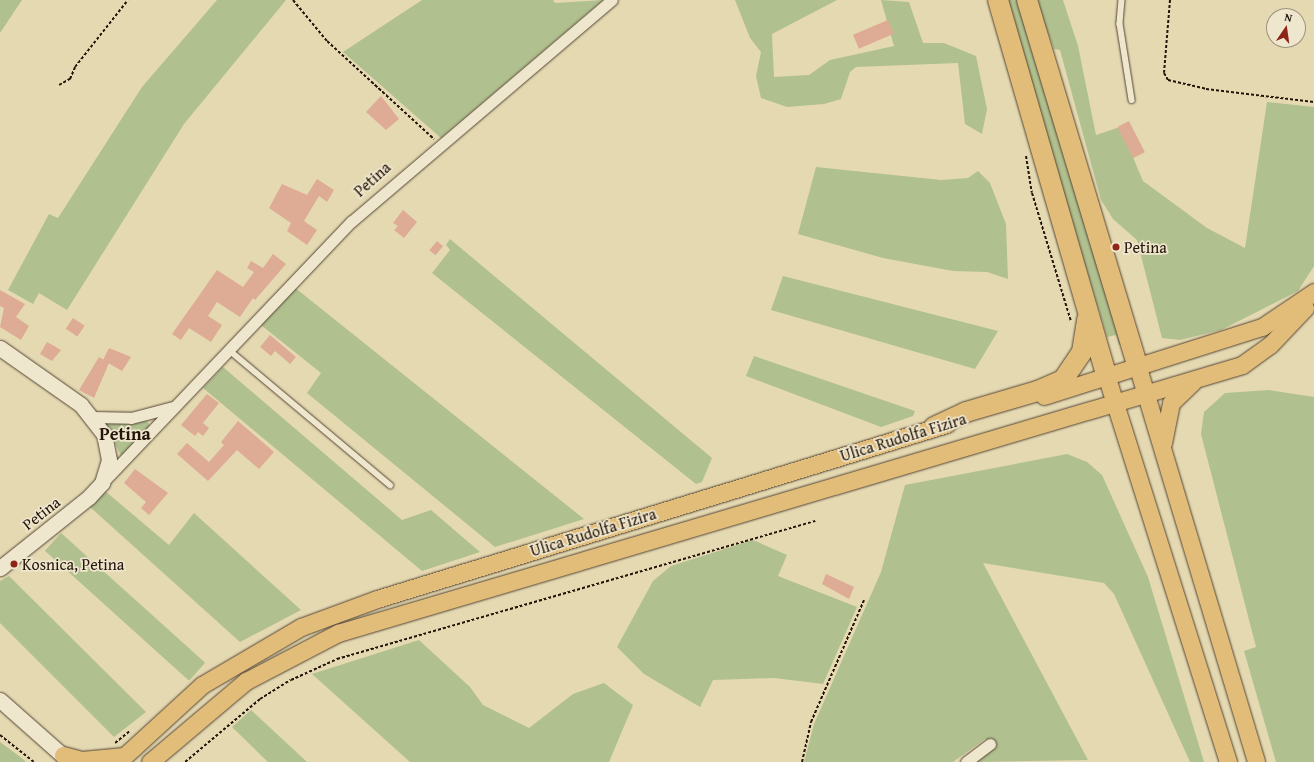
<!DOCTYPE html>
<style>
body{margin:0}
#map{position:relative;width:1314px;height:762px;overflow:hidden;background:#e5d9b2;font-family:"Gentium Book Plus",serif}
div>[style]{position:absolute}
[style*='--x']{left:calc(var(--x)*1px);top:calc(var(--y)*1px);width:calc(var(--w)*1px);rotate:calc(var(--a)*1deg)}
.green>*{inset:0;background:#b0c08f;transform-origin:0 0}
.building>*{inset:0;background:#deab94;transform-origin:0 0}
.path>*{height:2px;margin-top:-1px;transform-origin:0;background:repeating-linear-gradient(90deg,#241409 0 3px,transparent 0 5px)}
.roads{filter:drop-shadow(0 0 1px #544533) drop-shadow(0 0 1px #544533)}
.lane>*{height:5.5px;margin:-2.75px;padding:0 2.75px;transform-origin:2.75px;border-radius:2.75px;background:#eee6cd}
.street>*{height:11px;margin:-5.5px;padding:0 5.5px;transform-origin:5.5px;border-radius:5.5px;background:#eee6cd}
.secondary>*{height:15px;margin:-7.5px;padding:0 7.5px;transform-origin:7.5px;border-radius:7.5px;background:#eee6cd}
.primary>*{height:17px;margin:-8.5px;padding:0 8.5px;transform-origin:8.5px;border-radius:8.5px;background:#e2bc79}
.highway>*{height:20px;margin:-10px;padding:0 10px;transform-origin:10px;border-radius:10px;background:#e2bc79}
.dots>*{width:11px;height:11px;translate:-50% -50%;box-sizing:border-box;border:2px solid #eee6cd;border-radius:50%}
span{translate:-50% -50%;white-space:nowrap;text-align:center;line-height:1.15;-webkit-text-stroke:3.5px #eee6cd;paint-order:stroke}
.street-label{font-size:16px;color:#241409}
.poi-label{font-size:16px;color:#241409}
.left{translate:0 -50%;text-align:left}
.quarter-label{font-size:18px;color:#241409;font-weight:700}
.north{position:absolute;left:1266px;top:8px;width:40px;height:40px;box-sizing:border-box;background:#eee6cd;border:1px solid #9d927f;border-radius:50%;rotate:13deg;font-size:11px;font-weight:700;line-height:16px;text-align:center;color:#241409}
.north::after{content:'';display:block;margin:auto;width:14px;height:18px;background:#8f2418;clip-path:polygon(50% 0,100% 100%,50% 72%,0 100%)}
</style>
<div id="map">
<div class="green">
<i style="clip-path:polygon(0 0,22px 0,0 33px)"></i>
<i style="clip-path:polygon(217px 0,286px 0,184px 124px,67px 310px,39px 293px,33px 304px,8px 290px,49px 214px,58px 218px,142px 87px)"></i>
<i style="clip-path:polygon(422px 0,553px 0,555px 3px,603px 0,441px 138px,343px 52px)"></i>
<i style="clip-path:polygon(735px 0,837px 0,772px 34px,774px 77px,809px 75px,830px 60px,894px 46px,881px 0,909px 2px,923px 43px,944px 43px,976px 56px,987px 109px,982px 134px,965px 124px,958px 63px,856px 67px,850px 72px,841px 99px,824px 104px,787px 107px,761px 98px,756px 76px,761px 52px,750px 38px)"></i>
<i style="clip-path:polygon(1005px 0,1019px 0,1124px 344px,1119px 345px,1116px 335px,1107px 337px)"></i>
<i style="clip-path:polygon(1036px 0,1063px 0,1078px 46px,1096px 135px,1120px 127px,1143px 181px,1207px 228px,1245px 248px,1267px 102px,1314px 107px,1314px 266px,1298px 291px,1221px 330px,1180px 340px,1162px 338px,1137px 240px,1113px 219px,1101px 200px,1060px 50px,1054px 49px)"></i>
<i style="clip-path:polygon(816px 167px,941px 180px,968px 178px,978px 171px,990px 183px,1006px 224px,1008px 279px,987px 272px,953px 271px,883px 258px,798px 234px)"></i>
<i style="clip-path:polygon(450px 239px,712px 458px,702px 482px,696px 484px,432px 273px,450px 250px,446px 245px)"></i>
<i style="clip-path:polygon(783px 276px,998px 331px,975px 369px,771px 310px)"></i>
<i style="clip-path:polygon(294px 287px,584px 519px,495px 547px,307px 393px,321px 373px,261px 325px)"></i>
<i style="clip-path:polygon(754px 356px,915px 411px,913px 416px,881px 427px,746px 376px)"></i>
<i style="clip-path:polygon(223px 367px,402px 520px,431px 510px,480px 552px,422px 571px,203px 388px)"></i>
<i style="clip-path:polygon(1269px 390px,1314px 397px,1314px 762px,1276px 762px,1244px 651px,1256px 647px,1201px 434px,1204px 412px,1225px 393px)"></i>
<i style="clip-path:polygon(104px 421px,147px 421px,150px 426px,121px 456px)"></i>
<i style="clip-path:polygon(1067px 454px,1087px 462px,1102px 475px,1148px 577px,1204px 762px,1190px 762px,1114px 594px,1104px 583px,983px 563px,1088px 760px,975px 762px,994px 748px,985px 739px,953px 762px,804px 762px,814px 724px,881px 572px,905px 485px)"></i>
<i style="clip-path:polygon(105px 491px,169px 545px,194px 513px,301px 610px,240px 642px,90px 507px)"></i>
<i style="left:61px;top:533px;width:194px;height:24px;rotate:42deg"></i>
<i style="clip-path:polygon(753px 540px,787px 555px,778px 576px,857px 607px,823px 684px,774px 678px,713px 680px,700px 707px,644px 674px,617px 647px,653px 581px,671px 566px)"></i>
<i style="clip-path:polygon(9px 576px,146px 712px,114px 737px,0 623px,0 581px)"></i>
<i style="clip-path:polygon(419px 640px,470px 687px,483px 705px,529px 728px,573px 694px,604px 683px,633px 705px,609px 762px,410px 762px,312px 674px)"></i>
<i style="clip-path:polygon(251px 710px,307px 762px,268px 762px,232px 727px)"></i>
<i style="clip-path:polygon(0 742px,23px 759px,26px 762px,0 762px)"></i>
</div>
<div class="building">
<i style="left:888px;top:20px;width:15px;height:38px;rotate:67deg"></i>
<i style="clip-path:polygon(381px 96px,399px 119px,386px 130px,366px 112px)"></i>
<i style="left:1129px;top:121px;width:35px;height:13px;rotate:63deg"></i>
<i style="clip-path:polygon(317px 179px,334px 190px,327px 202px,319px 196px,304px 221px,317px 230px,307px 245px,287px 231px,291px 223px,269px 208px,282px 184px,307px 195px)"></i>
<i style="clip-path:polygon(403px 210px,417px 222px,404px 238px,394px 230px,398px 226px,393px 223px)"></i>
<i style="left:437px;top:241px;width:8px;height:12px;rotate:40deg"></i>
<i style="clip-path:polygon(273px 254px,286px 264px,255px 300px,253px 298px,240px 317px,217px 302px,208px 316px,222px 325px,211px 342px,189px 328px,181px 340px,172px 334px,217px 270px,243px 287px,254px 272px,247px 268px,251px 261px,263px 268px)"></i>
<i style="clip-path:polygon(0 290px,25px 304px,16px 317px,29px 326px,21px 340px,0 327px,4px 308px,0 306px)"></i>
<i style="left:73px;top:318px;width:14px;height:13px;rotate:34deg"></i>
<i style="clip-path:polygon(270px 335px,296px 357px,290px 364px,275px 351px,271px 356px,260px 347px)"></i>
<i style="clip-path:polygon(47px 342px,61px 350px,52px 361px,40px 354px)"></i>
<i style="clip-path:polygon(109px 348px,131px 357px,122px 371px,103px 360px)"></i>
<i style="clip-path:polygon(99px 357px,109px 363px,94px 398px,79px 390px)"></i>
<i style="clip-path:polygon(207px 394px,219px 403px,203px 423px,209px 428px,203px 436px,198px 432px,195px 436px,181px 425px)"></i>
<i style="clip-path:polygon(238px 421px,274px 452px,259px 469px,237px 450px,208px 481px,177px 454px,187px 443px,209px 462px,224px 445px,221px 442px)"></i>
<i style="clip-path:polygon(135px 469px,168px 493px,149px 515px,141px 508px,146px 502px,124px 483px)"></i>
<i style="clip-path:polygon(826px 574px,854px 587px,849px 599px,822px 584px)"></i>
</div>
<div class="path">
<i style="--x:293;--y:0;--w:53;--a:50.3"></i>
<i style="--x:327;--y:41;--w:145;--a:42.5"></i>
<i style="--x:1170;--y:0;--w:73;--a:94.7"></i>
<i style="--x:1164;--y:73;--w:8;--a:60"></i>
<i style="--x:1168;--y:80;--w:39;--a:13"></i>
<i style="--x:1206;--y:89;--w:109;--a:6.9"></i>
<i style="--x:59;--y:85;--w:13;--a:-29"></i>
<i style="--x:70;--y:79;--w:13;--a:-67"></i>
<i style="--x:75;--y:67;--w:85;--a:-51.7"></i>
<i style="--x:1026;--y:156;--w:37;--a:81"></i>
<i style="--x:1032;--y:193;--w:134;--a:73.1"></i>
<i style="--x:0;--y:735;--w:43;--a:38.5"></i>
<i style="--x:115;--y:743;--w:19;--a:-39"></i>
<i style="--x:185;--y:762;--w:98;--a:-40"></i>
<i style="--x:260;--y:699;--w:36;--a:-32"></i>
<i style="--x:291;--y:680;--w:51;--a:-24.5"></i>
<i style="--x:337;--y:659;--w:498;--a:-16.1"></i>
<i style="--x:802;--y:762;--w:41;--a:-77.3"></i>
<i style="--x:811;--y:722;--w:133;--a:-66.5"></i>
</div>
<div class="roads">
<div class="lane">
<i style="--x:1122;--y:0;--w:24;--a:95"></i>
<i style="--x:1120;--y:24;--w:77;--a:81"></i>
<i style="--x:228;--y:349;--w:212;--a:40"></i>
</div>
<div class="street">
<i style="--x:92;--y:417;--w:39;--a:1"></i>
<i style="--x:131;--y:418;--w:43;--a:-14.7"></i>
<i style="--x:104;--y:481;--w:359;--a:-46.4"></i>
<i style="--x:352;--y:221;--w:341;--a:-40.4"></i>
<i style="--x:966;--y:762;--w:30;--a:-37"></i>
</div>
<div class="secondary">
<i style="--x:0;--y:348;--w:99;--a:35.1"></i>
<i style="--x:81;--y:405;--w:37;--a:52"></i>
<i style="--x:104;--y:434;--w:26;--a:79"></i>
<i style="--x:109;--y:460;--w:24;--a:107"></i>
<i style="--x:102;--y:483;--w:19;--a:133"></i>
<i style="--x:89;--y:497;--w:114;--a:141.4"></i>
<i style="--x:0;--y:700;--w:94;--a:41.5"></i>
</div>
<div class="primary">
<i style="--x:1138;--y:368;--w:411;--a:73.3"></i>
<i style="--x:1107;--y:378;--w:403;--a:72.5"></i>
<i style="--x:1044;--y:396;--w:229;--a:-17.6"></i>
<i style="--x:1262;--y:327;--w:63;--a:-33.9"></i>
<i style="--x:1163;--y:443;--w:41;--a:-78.7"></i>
<i style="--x:1171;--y:403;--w:30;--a:-44"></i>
<i style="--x:63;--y:755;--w:20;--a:15"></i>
<i style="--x:82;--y:760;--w:42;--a:-5.4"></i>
<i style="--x:118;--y:762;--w:114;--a:-42.5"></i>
<i style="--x:202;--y:685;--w:115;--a:-30.4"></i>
<i style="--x:301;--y:627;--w:81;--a:-20.2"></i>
<i style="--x:377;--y:599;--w:596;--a:-17.07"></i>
<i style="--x:150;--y:762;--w:126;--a:-40.2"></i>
<i style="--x:246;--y:681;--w:104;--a:-27.6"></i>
<i style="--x:338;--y:633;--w:943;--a:-16.51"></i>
<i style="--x:1242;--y:365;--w:34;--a:-36"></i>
<i style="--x:1270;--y:345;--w:51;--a:-46.6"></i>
</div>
<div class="highway">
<i style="--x:998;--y:0;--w:393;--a:73.9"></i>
<i style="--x:1027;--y:0;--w:384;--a:73.2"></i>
<i style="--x:934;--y:427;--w:35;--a:-25"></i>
<i style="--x:966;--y:412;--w:75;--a:-16.3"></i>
<i style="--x:1038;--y:391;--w:27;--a:-24"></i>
<i style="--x:1063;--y:380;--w:34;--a:-56"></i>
<i style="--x:1082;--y:352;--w:33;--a:-81"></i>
</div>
</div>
<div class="dots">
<i style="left:1116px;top:247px;background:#8f2418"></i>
<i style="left:14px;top:564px;background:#8f2418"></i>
</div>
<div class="street-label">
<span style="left:372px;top:179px;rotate:-42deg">Petina</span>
<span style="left:903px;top:437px;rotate:-17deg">Ulica Rudolfa Fizira</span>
<span style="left:41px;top:513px;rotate:-38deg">Petina</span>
<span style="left:593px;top:532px;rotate:-17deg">Ulica Rudolfa Fizira</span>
</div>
<div class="poi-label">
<span class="left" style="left:1124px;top:247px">Petina</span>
<span class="left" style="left:22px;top:564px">Kosnica, Petina</span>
</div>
<div class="quarter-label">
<span style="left:125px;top:434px">Petina</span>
</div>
<div class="north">N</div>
</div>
